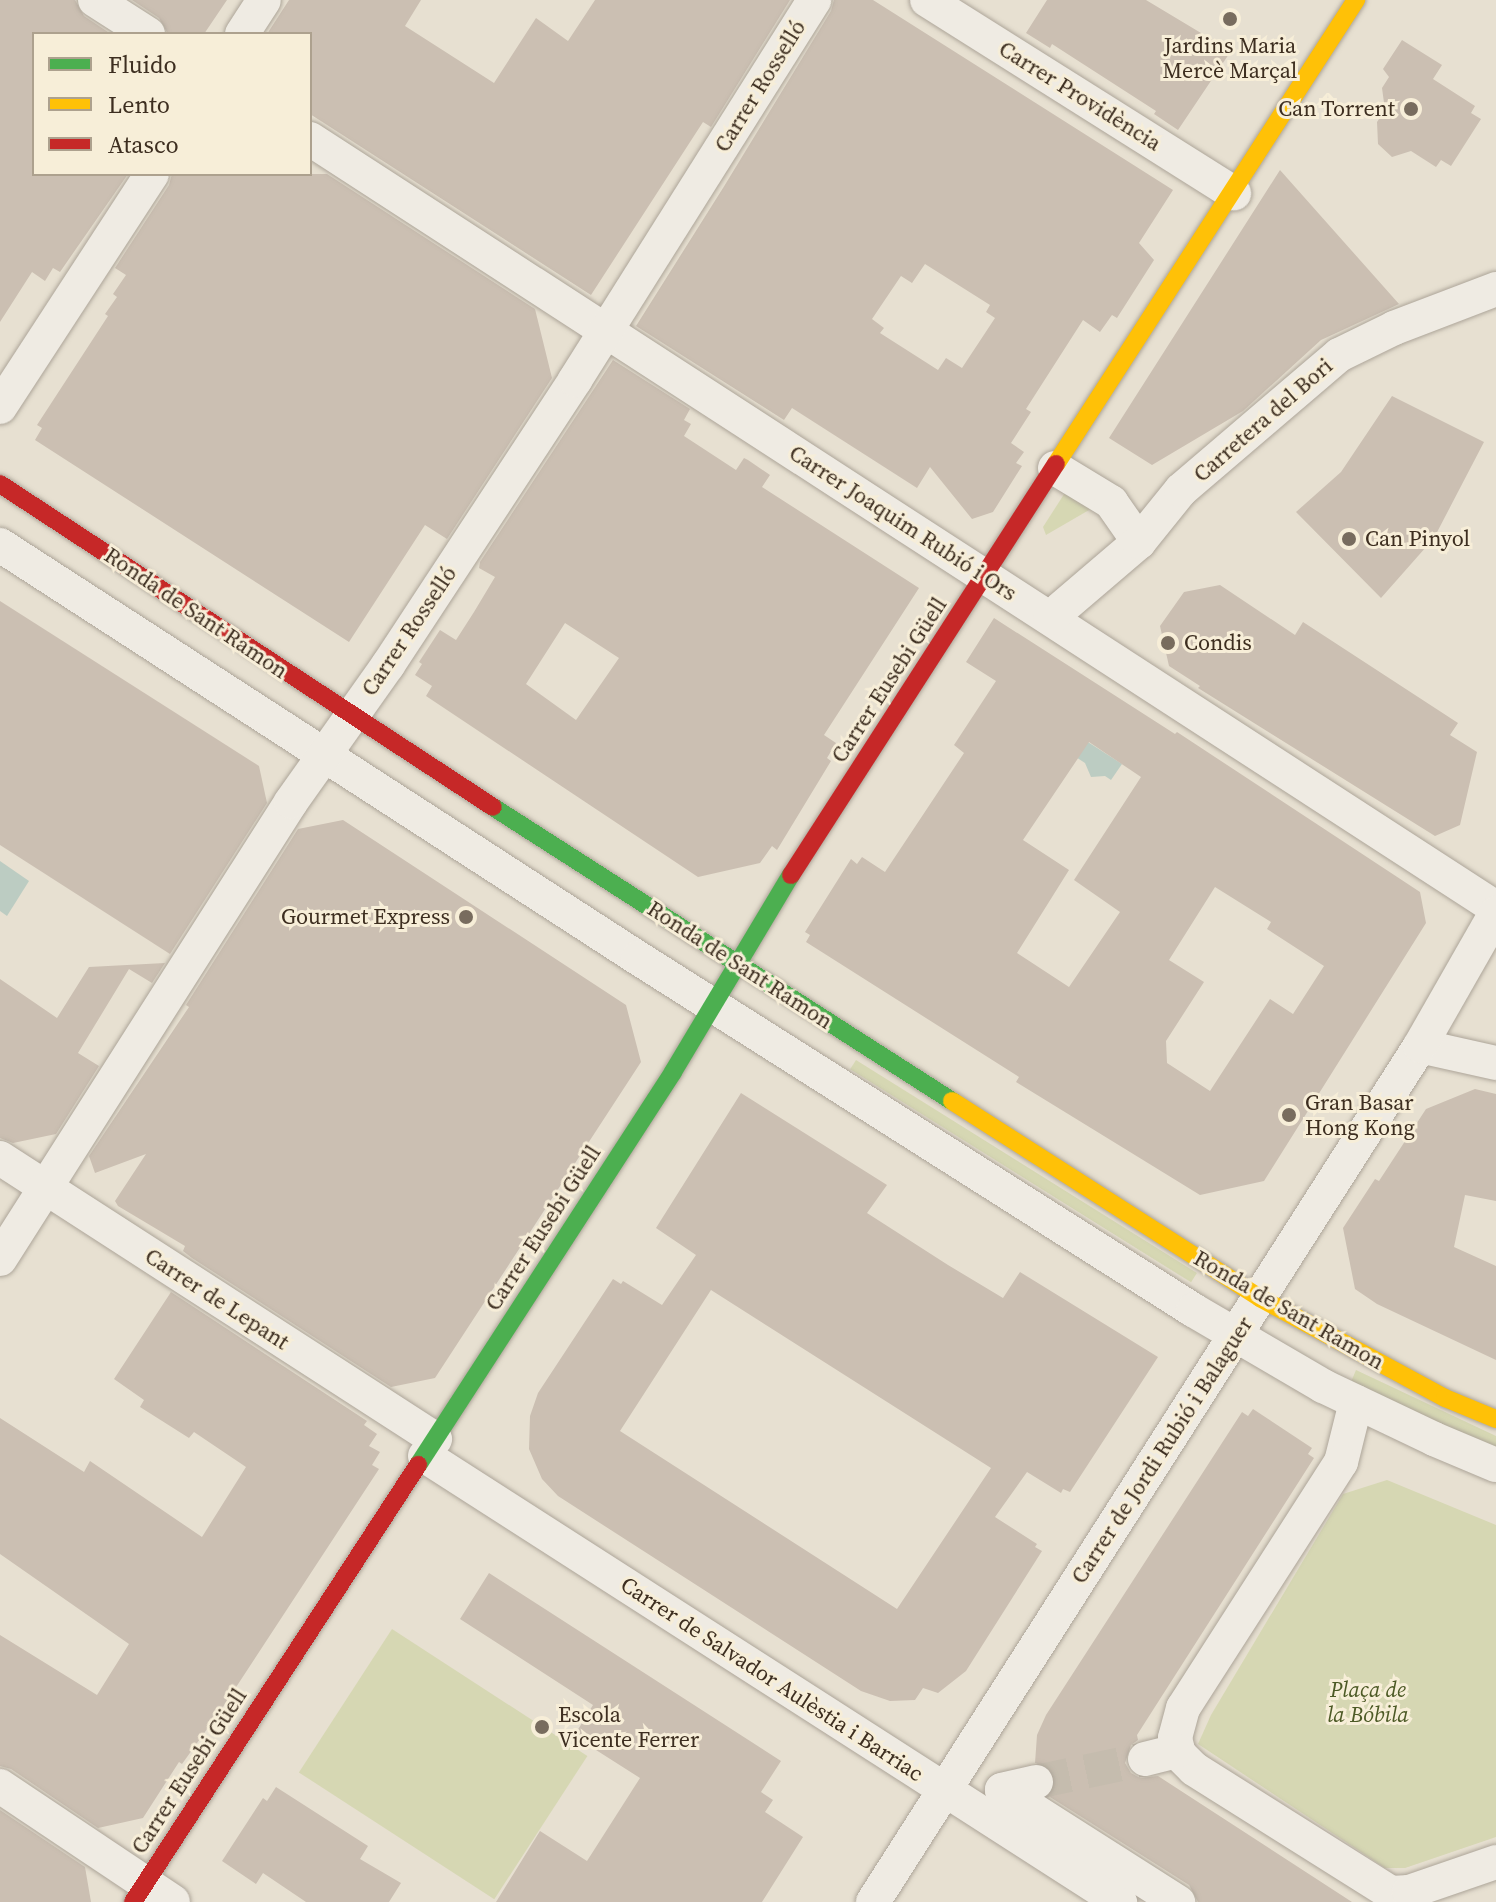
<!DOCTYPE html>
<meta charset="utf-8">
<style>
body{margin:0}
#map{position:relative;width:1496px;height:1902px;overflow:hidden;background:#e7e0d1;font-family:"Source Serif 4",serif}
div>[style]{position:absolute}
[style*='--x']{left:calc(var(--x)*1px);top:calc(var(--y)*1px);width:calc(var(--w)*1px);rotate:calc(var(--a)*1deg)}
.green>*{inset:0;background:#d6d7b3;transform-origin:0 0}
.water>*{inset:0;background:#bcccc2}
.building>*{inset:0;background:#cbbfb2}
.street-tunnel>*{height:34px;margin-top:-17px;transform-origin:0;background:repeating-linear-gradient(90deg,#c5bcae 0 34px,transparent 0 51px)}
.roads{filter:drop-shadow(0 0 2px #ada599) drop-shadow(0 0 2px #ada599)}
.street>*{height:34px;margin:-17px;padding:0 17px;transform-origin:17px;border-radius:17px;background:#efebe3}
.fast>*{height:18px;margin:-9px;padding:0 9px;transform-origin:9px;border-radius:9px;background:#4caf50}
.slow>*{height:18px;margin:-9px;padding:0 9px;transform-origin:9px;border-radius:9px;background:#ffc107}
.jam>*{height:18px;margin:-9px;padding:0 9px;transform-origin:9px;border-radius:9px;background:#c62828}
.dots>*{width:22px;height:22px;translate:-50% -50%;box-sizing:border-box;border:4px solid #f7eed8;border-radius:50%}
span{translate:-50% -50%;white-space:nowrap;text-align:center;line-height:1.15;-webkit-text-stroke:6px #f7eed8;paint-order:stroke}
.poi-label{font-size:22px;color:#3d2e20}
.right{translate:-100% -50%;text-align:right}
.left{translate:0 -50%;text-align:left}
.street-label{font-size:22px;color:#3d2e20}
.park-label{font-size:22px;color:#4d5a26;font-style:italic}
.legend{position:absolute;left:32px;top:32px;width:280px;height:144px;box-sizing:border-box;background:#f7eed8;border:2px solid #ada18e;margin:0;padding:10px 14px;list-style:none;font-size:24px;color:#3d2e20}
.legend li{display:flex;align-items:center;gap:16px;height:40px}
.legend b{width:40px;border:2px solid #ada18e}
</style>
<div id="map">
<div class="green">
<i style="clip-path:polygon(1068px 488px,1096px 506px,1046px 535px,1043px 527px)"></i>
<i style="left:856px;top:1060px;width:402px;height:11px;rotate:32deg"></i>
<i style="clip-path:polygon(1356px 1370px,1496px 1436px,1496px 1447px,1419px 1419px,1351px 1382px)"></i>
<i style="clip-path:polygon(1387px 1480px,1496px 1525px,1496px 1837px,1405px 1868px,1385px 1868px,1198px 1744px,1211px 1715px,1343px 1494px)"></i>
<i style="left:392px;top:1629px;width:233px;height:171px;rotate:33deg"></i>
</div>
<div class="water">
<i style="clip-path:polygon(1063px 726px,1122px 764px,1111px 780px,1105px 776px,1091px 777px,1085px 763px,1053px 742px)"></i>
<i style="clip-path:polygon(0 861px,29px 881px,7px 916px,0 911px)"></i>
</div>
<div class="building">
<i style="clip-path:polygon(0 0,75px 0,84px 16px,111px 34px,34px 34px,34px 174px,128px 174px,60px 272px,53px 268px,45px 281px,32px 272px,0 322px)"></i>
<i style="clip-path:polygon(132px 0,227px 0,204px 34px,168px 34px,159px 18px)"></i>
<i style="clip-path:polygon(289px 0,421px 0,405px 26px,494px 83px,536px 18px,568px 41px,595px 0,790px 0,711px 127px,703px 122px,591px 295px,310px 114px,310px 34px,267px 34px)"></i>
<i style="clip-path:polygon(evenodd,834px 0,873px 0,1173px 190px,1139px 243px,1154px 260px,1117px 318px,1112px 315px,1100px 332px,1083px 320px,1026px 409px,1031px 412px,1011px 443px,1024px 452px,1016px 463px,1022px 466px,993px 512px,972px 519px,930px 467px,917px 488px,792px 408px,784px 420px,636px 326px,723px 188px,831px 11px,834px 0,925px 264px,990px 305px,986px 312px,995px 318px,962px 368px,946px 358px,938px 370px,880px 333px,884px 328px,872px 319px,901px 276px,912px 283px,925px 264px)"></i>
<i style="clip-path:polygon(1047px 0,1146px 0,1231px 51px,1178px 130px,1154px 114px,1156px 111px,1052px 44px,1050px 48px,1026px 33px)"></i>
<i style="clip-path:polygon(1402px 40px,1442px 65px,1433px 79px,1475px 106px,1471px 113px,1481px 119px,1451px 166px,1441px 160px,1436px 167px,1411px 151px,1392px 157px,1378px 144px,1377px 122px,1385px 110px,1382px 88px,1389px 77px,1383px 69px)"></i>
<i style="clip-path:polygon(1280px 170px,1399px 304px,1321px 340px,1243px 411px,1152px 465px,1109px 438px)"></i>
<i style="clip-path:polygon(172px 174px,327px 174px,535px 309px,552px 378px,447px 539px,425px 525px,349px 642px,35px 440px,42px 428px,37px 425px,108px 316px,105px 314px,117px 297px,113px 294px,126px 275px,115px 268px,169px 185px)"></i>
<i style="clip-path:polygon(evenodd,613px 360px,690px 409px,684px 420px,691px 424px,684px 436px,736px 470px,744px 458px,748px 460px,770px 475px,762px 487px,919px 588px,824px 735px,836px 743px,827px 758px,831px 761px,777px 850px,772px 846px,760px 863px,698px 877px,426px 696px,432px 686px,415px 675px,422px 664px,419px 662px,440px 630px,456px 640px,474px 612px,495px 577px,479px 568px,480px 562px,613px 360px,565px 623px,619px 658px,576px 720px,526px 684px,565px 623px)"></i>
<i style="clip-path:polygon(1392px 396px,1484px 442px,1434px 538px,1381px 598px,1296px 512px,1341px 472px)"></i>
<i style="clip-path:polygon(1220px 585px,1295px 635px,1303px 622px,1458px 723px,1450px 735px,1477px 752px,1460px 825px,1435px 836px,1198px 688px,1200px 686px,1169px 666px,1160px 626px,1184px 592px)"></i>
<i style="clip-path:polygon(0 601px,259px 766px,267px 803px,170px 954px,0 845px)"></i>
<i style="clip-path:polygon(evenodd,994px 618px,1175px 734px,1177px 732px,1420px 892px,1426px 923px,1264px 1181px,1200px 1195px,1016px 1082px,1019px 1077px,806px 942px,810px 935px,805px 932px,851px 859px,857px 864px,862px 857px,885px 872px,964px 753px,954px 745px,996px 681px,966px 662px,994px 618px,1089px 742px,1141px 777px,1074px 880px,1120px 912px,1069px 987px,1017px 953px,1069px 870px,1023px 840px,1089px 742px,994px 618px,1215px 887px,1271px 922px,1267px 929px,1324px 966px,1293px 1014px,1270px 999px,1210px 1091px,1167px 1063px,1166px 1041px,1204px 982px,1169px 960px,1215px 887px)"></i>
<i style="clip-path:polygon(343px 820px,626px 1005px,641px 1062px,435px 1378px,391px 1387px,192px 1258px,183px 1251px,185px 1246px,118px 1206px,115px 1201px,146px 1154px,95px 1173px,89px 1156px,189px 1007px,186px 1005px,298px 829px)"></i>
<i style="clip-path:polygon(165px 963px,152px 983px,129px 969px,78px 1053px,99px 1066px,56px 1134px,13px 1143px,0 1138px,0 979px,57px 1018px,89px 967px)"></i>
<i style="clip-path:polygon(1475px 1089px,1496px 1094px,1496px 1201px,1465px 1195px,1454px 1247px,1496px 1266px,1496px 1360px,1377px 1304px,1355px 1289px,1343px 1228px,1375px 1179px,1379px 1181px,1426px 1109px)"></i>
<i style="clip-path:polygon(evenodd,741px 1093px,887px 1185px,867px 1213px,948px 1265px,1003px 1298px,1020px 1272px,1158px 1357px,1070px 1492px,1063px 1489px,1061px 1493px,1027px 1472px,995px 1517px,1037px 1544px,1035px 1547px,1042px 1551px,966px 1671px,938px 1693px,923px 1688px,915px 1700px,890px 1701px,861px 1691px,558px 1496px,542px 1479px,529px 1449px,530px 1416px,538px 1393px,613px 1279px,621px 1284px,623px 1281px,662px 1305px,696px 1255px,656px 1228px,741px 1093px,711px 1290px,991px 1468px,897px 1609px,620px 1431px,711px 1290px)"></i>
<i style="clip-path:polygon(171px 1292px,367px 1421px,364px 1425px,377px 1434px,369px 1446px,380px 1452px,372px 1465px,379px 1469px,225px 1704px,182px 1764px,179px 1762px,143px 1818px,98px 1828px,11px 1769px,0 1766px,0 1635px,97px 1695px,129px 1644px,0 1554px,0 1418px,84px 1472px,90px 1461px,202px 1537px,246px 1467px,194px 1432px,189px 1438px,140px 1407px,144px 1400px,114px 1379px)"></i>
<i style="clip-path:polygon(1253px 1409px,1312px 1448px,1308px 1454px,1314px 1458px,1137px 1735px,1138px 1740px,1131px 1745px,1125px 1763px,1131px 1773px,1140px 1778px,1158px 1776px,1352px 1902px,1198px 1902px,1189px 1885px,1050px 1797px,1055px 1787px,1055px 1777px,1050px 1768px,1035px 1763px,1037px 1735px,1046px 1715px,1242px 1412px,1248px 1416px)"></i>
<i style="clip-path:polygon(489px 1573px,781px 1761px,761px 1792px,773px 1800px,765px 1812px,803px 1837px,762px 1902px,496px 1902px,540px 1831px,587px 1861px,640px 1778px,574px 1736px,593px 1705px,460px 1619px)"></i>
<i style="clip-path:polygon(276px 1787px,368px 1846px,360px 1859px,401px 1883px,389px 1902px,306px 1902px,263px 1873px,256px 1884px,222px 1861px,263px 1798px,267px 1801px)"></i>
<i style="clip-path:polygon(0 1810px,85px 1867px,91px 1902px,0 1902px)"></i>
</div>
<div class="street-tunnel">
<i style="--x:1036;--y:1782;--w:111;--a:-11.9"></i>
</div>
<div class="roads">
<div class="street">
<i style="--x:95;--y:0;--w:63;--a:32.7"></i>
<i style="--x:927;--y:0;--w:363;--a:32.2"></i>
<i style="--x:242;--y:34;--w:40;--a:-57.1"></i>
<i style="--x:310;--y:139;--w:1413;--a:32.96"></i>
<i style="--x:0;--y:407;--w:278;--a:-56.9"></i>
<i style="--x:1055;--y:468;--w:66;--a:31.3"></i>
<i style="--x:1111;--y:502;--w:49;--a:55"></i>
<i style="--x:0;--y:545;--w:760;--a:32.92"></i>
<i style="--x:638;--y:958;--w:657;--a:32.38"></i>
<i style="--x:1193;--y:1310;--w:151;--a:30.3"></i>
<i style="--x:1323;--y:1386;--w:123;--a:25.5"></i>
<i style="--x:1434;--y:1439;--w:67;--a:22.8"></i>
<i style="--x:1050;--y:618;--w:117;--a:-40.5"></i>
<i style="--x:1139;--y:542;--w:67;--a:-51.1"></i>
<i style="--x:1181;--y:490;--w:208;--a:-40.5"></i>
<i style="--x:1339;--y:355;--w:61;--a:-26.1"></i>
<i style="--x:1394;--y:328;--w:109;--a:-20.9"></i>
<i style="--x:1420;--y:1046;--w:78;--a:12.6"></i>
<i style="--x:0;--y:1158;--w:518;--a:32.86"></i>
<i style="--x:0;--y:1259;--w:542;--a:-57.51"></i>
<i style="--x:291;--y:802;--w:168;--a:-54.7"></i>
<i style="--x:388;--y:665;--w:341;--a:-56.7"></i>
<i style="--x:575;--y:380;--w:449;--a:-57.8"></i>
<i style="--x:1356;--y:1402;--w:62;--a:104"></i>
<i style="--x:1341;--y:1462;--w:292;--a:122.7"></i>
<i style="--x:1183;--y:1708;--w:31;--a:105"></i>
<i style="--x:1175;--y:1738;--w:16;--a:76"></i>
<i style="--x:1179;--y:1754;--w:21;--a:45"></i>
<i style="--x:1194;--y:1769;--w:233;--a:32.2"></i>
<i style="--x:1391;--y:1893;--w:18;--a:-3"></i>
<i style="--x:1409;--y:1892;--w:92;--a:-19"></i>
<i style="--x:425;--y:1456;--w:826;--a:32.69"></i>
<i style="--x:1145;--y:1759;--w:34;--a:-14"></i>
<i style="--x:1036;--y:1782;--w:35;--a:167"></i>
<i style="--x:1002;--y:1790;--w:209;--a:32.5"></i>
<i style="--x:0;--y:1786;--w:208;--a:33.8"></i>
<i style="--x:873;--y:1902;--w:1016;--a:-57.42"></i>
<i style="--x:1420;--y:1046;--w:153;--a:-60.3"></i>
</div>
<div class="fast">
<i style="--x:493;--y:807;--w:545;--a:32.64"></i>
<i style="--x:418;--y:1465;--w:468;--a:-57"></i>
<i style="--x:673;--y:1072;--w:230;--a:-59.1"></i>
</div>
<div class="slow">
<i style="--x:1056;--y:464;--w:553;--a:-57.12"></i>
<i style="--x:952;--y:1101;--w:366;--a:32.6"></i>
<i style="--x:1260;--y:1298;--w:210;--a:28.4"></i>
<i style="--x:1445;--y:1398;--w:55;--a:22.4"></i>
</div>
<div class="jam">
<i style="--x:0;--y:484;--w:589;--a:33.23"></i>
<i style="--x:791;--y:875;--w:489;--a:-57.2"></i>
<i style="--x:133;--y:1902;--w:522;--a:-56.89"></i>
</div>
</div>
<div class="dots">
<i style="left:1230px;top:19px;background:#786c5e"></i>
<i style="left:1411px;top:109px;background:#786c5e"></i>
<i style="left:1349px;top:539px;background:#786c5e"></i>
<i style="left:1168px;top:643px;background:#786c5e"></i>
<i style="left:466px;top:917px;background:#786c5e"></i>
<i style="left:1289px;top:1115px;background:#786c5e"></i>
<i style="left:542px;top:1727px;background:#786c5e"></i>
</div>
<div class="poi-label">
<span style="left:1230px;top:58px">Jardins Maria<br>Mercè Marçal</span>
<span class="right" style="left:1395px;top:109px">Can Torrent</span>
<span class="left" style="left:1365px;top:539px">Can Pinyol</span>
<span class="left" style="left:1184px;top:643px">Condis</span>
<span class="right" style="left:450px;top:917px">Gourmet Express</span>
<span class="left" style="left:1305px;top:1115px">Gran Basar<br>Hong Kong</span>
<span class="left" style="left:558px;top:1727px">Escola<br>Vicente Ferrer</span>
</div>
<div class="street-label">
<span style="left:760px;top:86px;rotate:-58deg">Carrer Rosselló</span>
<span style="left:1080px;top:96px;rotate:32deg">Carrer Providència</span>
<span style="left:1263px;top:420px;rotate:-41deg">Carretera del Bori</span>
<span style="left:903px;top:523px;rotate:33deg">Carrer Joaquim Rubió i Ors</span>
<span style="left:196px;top:613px;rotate:34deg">Ronda de Sant Ramon</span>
<span style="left:409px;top:631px;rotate:-56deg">Carrer Rosselló</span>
<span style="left:889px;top:680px;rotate:-57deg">Carrer Eusebi Güell</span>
<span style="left:740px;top:965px;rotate:33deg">Ronda de Sant Ramon</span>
<span style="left:543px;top:1228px;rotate:-57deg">Carrer Eusebi Güell</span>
<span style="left:217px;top:1299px;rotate:33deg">Carrer de Lepant</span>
<span style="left:1289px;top:1310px;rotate:30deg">Ronda de Sant Ramon</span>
<span style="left:1162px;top:1450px;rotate:-57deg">Carrer de Jordi Rubió i Balaguer</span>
<span style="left:772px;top:1679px;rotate:33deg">Carrer de Salvador Aulèstia i Barriac</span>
<span style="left:189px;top:1771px;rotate:-57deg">Carrer Eusebi Güell</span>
</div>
<div class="park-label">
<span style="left:1368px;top:1702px">Plaça de<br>la Bóbila</span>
</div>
<ul class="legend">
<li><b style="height:10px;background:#4caf50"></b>Fluido</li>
<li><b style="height:10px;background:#ffc107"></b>Lento</li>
<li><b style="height:10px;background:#c62828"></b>Atasco</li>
</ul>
</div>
